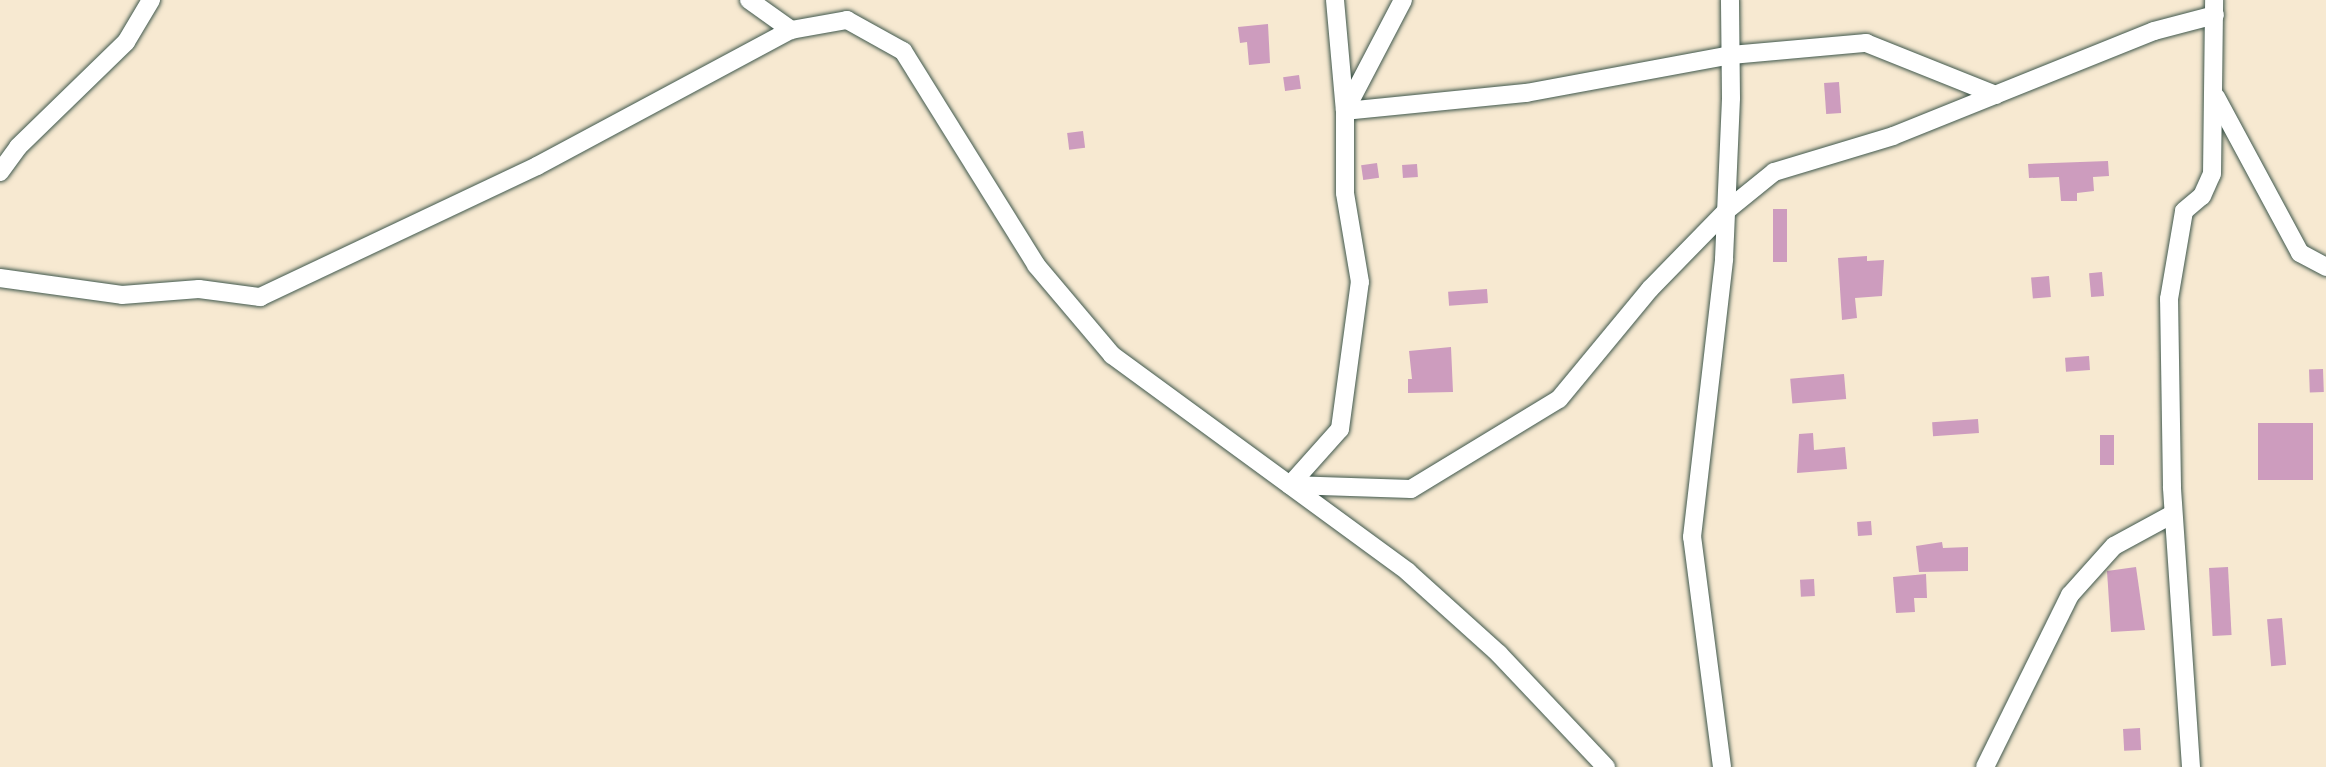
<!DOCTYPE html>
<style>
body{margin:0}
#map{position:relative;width:2326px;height:767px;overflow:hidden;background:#f7e9d1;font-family:Dekko,sans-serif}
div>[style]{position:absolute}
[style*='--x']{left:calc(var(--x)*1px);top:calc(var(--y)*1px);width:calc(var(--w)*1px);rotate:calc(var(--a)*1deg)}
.building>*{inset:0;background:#cd9cbe;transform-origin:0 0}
.roads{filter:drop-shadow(0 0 2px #3f574c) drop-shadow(0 0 2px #3f574c)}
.minor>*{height:18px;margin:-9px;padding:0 9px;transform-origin:9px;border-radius:9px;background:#fff}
span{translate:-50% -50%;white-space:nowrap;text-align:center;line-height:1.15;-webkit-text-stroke:7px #fcf5e5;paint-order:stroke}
</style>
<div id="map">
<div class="building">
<i style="clip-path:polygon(1268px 24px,1270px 63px,1249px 65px,1247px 42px,1240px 43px,1238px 27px)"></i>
<i style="left:1299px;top:75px;width:14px;height:16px;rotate:82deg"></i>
<i style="left:1839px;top:82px;width:31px;height:15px;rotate:86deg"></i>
<i style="left:1083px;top:131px;width:17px;height:16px;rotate:83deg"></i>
<i style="clip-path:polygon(2108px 161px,2109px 176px,2093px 177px,2094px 191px,2077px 193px,2077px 201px,2061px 201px,2059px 177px,2029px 178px,2028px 164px)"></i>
<i style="left:1377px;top:163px;width:15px;height:16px;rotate:82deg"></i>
<i style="left:1417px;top:164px;width:13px;height:15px;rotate:86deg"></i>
<i style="left:1773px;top:209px;width:14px;height:53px"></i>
<i style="clip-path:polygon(1867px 256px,1867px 261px,1884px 260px,1882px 296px,1855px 298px,1857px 318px,1842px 320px,1838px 258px)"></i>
<i style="left:2102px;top:272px;width:24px;height:13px;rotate:85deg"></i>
<i style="left:2049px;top:276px;width:21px;height:18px;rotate:85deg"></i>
<i style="left:1487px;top:289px;width:14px;height:39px;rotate:86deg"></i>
<i style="clip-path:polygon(1451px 347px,1453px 392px,1408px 393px,1408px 379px,1412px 379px,1409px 351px)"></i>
<i style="left:2089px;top:356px;width:14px;height:24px;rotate:86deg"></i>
<i style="left:2323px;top:369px;width:23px;height:14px;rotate:88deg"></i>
<i style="left:1844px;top:374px;width:25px;height:54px;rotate:85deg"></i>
<i style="left:1978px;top:419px;width:14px;height:46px;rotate:86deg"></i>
<i style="left:2313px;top:423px;width:57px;height:55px;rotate:90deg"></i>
<i style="clip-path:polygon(1813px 433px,1814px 450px,1845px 447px,1847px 469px,1797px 473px,1799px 434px)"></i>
<i style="left:2114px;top:435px;width:30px;height:14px;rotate:90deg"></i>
<i style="left:1871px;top:521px;width:14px;height:14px;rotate:86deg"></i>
<i style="clip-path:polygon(1942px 542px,1943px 548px,1968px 547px,1968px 571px,1919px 572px,1916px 546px)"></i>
<i style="clip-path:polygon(2136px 567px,2145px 630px,2111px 632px,2107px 571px)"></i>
<i style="left:2228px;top:567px;width:68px;height:19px;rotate:87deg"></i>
<i style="clip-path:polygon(1926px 574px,1927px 598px,1914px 598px,1915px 612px,1896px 613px,1893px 577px)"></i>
<i style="left:1814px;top:579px;width:17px;height:14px;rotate:87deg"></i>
<i style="left:2282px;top:618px;width:47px;height:15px;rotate:85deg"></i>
<i style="left:2140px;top:728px;width:22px;height:17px;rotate:87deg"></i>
</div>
<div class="roads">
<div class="minor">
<i style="--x:749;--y:0;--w:52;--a:35.5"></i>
<i style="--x:1335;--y:0;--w:111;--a:84.9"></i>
<i style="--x:1345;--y:111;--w:125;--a:-62.4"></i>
<i style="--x:2216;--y:97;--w:177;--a:61.7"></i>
<i style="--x:2300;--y:253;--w:30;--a:28"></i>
<i style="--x:0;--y:172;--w:31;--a:-54"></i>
<i style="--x:18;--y:147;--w:151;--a:-44.2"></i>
<i style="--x:126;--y:42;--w:49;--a:-59.2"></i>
<i style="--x:0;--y:278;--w:123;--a:7.9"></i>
<i style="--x:122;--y:295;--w:77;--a:-4.5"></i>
<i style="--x:199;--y:289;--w:62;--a:7.5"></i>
<i style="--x:260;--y:297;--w:306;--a:-25.3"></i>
<i style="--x:537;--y:166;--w:288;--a:-28.2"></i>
<i style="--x:791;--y:30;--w:57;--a:-10.1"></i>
<i style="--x:847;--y:20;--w:64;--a:29"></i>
<i style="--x:903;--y:51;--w:252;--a:58.1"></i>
<i style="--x:1036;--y:265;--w:118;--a:49.8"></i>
<i style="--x:1112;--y:355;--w:367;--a:36.2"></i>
<i style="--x:1408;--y:572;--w:122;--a:42"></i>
<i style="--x:1499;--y:654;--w:156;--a:46.6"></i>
<i style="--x:1290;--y:485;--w:121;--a:1.9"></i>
<i style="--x:1411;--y:489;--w:173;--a:-31.3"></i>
<i style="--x:1559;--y:399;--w:143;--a:-50.4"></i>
<i style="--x:1650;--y:289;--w:109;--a:-45.7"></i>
<i style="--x:1726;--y:211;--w:62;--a:-39.1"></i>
<i style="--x:1774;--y:172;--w:124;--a:-16.8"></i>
<i style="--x:1893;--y:136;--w:281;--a:-21.9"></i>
<i style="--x:2154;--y:31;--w:63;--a:-14.7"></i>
<i style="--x:1290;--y:485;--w:75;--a:-48.2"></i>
<i style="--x:1340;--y:429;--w:148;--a:-82.3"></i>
<i style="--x:1360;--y:282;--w:90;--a:-99.6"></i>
<i style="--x:1345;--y:193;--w:82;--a:-90"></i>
<i style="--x:1345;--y:111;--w:182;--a:-5.7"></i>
<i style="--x:1526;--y:93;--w:208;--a:-10.5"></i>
<i style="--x:1731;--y:55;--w:136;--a:-5.1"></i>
<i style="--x:1866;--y:43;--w:140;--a:21.8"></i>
<i style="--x:1722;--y:767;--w:232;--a:-97.4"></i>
<i style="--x:1692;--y:537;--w:280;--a:-83.4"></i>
<i style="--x:1724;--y:259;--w:161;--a:-87.5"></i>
<i style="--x:1731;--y:98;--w:98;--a:-90.6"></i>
<i style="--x:1985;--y:767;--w:192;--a:-63.7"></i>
<i style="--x:2070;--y:595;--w:66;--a:-48.1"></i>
<i style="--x:2114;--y:546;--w:67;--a:-28.5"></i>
<i style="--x:2191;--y:767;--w:281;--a:-93.9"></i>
<i style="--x:2172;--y:487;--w:188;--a:-90.9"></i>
<i style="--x:2169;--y:299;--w:89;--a:-80.3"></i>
<i style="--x:2184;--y:211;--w:23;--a:-40"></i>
<i style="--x:2202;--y:196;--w:24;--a:-66"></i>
<i style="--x:2212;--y:174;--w:174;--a:-89.3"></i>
</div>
</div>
</div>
